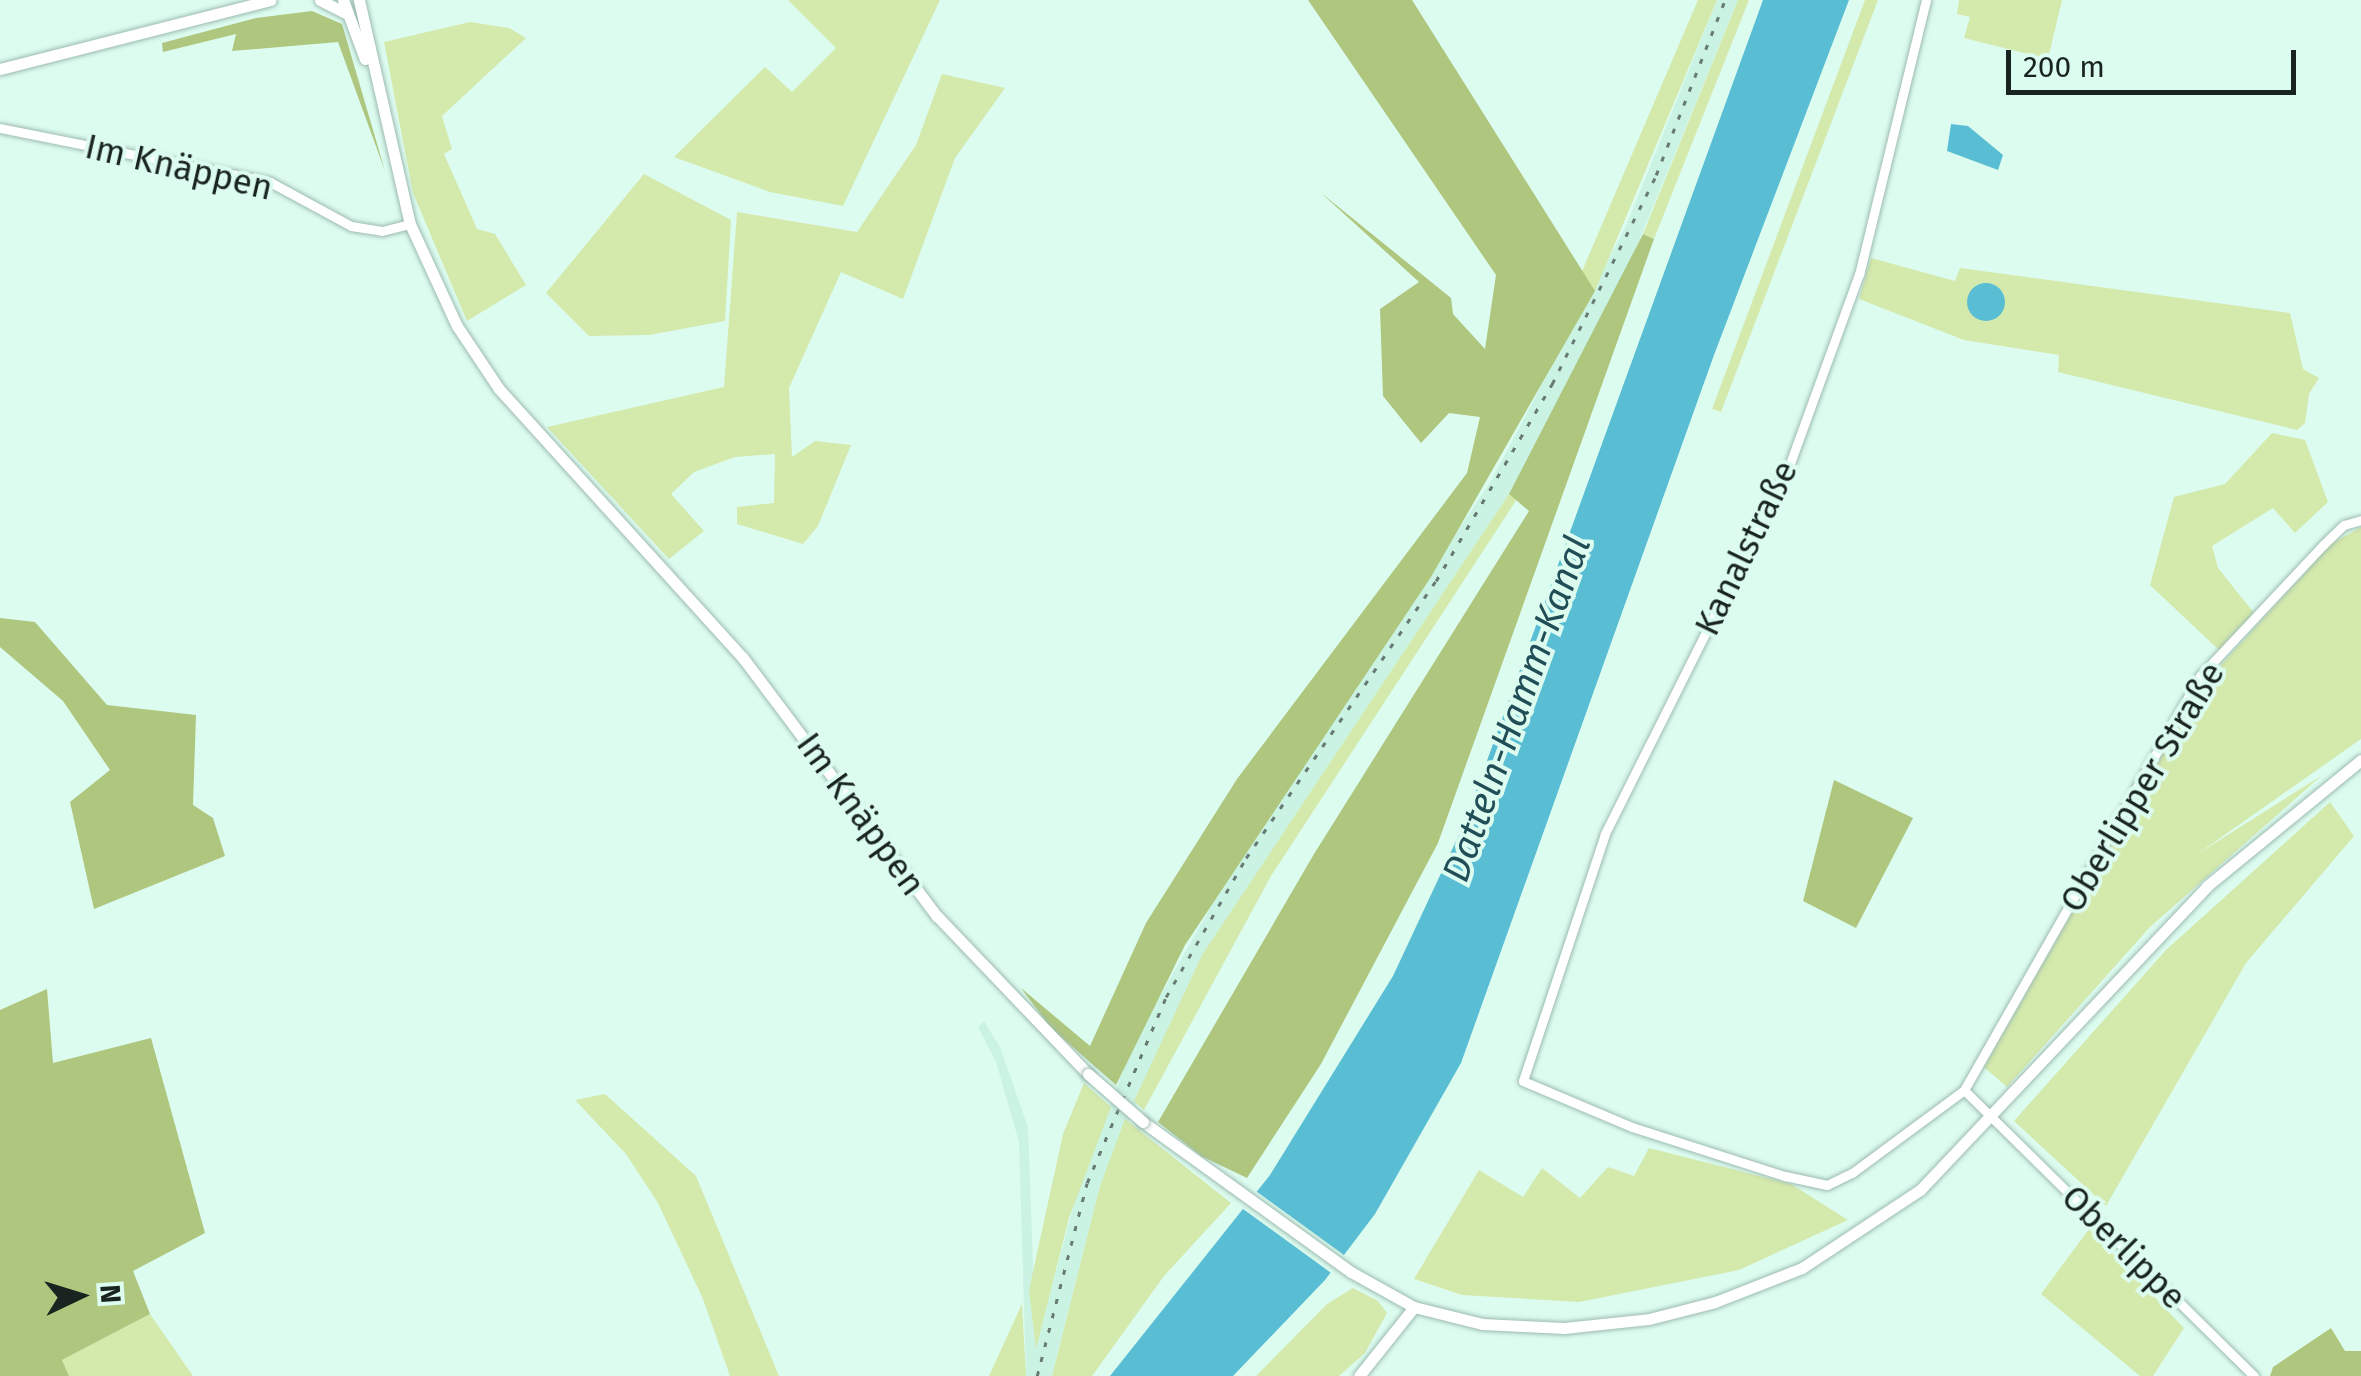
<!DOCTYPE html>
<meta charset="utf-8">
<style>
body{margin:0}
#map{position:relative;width:2361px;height:1376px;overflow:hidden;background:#ddfcf0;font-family:"Fira Sans",sans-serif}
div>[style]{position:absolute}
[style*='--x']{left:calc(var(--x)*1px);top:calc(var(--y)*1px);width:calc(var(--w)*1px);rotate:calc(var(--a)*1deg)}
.built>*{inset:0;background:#cbf3e3}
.green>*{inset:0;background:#d4e9ac}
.forest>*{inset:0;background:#afc67f}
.water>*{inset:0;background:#59bdd4}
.round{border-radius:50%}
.pier>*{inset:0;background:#ddfcf0;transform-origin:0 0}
.roads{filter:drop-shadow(0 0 2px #9dbbaf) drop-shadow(0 0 2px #9dbbaf)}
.street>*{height:9px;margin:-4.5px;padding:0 4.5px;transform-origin:4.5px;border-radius:4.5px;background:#fff}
.secondary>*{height:11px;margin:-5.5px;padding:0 5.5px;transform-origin:5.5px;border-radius:5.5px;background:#fff}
.rail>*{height:2.5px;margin-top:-1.25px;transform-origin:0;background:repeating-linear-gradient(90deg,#677a73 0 5px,transparent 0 15px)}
.bridges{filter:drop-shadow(0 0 2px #9dbbaf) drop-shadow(0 0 2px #9dbbaf)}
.secondary-bridge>*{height:11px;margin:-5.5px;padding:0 5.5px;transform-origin:5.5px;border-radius:5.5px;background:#fff}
span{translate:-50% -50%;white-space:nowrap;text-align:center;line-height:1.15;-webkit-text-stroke:8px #ddfcf0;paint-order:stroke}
.street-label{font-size:35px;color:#192420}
.water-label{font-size:38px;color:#214d57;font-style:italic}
.north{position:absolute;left:30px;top:1246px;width:100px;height:100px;-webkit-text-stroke:8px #ddfcf0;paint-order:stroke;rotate:86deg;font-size:28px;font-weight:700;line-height:40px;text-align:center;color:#192420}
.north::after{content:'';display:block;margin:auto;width:35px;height:45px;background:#192420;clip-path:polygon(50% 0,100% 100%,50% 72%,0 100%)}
.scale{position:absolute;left:2006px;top:50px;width:290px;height:45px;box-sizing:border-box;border:5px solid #192420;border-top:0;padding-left:12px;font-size:30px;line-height:35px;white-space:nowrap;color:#192420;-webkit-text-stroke:8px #ddfcf0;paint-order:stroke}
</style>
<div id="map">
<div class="built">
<i style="clip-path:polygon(1717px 0,1738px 0,1620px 287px,1509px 494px,1202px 955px,1100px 1186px,1052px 1376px,1026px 1376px,1019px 1142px,996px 1062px,978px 1027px,984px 1021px,1000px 1047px,1028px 1127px,1036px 1346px,1080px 1181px,1134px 1042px,1241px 854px,1491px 481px,1626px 226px)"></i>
</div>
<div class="green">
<i style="clip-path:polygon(788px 0,940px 0,843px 206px,770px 192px,674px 157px,765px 67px,792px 92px,836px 48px)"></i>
<i style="clip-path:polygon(1698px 0,1717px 0,1595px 291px,1580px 276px)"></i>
<i style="clip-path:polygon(1738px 0,1749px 0,1654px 239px,1643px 234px)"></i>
<i style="clip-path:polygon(1865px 0,1878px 0,1721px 412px,1712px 409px)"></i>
<i style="clip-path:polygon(1959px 0,2062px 0,2048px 59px,1964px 38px,1970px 17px,1957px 14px)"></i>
<i style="clip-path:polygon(470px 22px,509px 28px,526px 38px,442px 116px,452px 149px,444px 154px,477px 229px,495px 234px,526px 285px,467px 321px,413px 193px,384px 42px)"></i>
<i style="clip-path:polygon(942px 74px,1005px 88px,955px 158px,903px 299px,841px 272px,789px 388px,792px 457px,815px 441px,851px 445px,818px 526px,803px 544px,737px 524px,737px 507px,774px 503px,775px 454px,735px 457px,694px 472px,671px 494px,704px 531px,669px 559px,547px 427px,724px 387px,737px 212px,857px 232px,916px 145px)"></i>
<i style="clip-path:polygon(644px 174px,731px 220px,725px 321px,649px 335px,589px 336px,546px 293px)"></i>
<i style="clip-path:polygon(1871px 258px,1955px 281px,1960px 268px,2290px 313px,2303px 369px,2319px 378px,2309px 394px,2305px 423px,2297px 430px,2058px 372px,2059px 355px,1964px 340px,1859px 299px)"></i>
<i style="clip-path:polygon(2272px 433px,2305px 440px,2328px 502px,2295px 533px,2273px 508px,2212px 546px,2218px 568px,2254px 613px,2219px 650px,2150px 585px,2174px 497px,2225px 484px)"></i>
<i style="clip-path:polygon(1509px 494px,1517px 499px,1271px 876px,1144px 1110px,1134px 1101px,1202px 955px)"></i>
<i style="clip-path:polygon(2361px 527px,2361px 739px,2196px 855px,2321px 776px,2150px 927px,2007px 1087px,1984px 1067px,2200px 688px,2331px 544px)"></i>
<i style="clip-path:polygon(2330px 802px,2354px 836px,2246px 963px,2106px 1206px,2014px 1121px,2166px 950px)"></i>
<i style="clip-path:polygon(1084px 1083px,1111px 1107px,1069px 1218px,1036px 1349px,1029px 1290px,1063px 1134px)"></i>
<i style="clip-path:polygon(605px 1094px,696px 1176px,779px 1376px,730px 1376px,703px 1299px,658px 1203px,626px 1154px,575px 1100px)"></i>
<i style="clip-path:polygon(1125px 1119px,1231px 1203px,1164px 1276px,1092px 1376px,1052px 1376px,1100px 1186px)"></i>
<i style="clip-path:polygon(1649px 1148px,1791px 1184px,1848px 1220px,1739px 1270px,1579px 1302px,1462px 1295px,1414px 1279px,1479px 1170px,1523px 1197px,1542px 1168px,1580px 1198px,1608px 1167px,1634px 1176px)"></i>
<i style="clip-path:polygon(2089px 1229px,2184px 1328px,2153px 1376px,2140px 1376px,2041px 1294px)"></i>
<i style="clip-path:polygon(1353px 1288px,1378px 1301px,1387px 1313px,1365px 1353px,1339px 1376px,1256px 1376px,1327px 1304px)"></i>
<i style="clip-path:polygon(1022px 1304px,1026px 1376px,989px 1376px)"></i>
<i style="clip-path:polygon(150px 1314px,193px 1376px,69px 1376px,62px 1360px)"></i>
</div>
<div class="forest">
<i style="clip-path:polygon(1308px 0,1412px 0,1595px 291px,1431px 577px,1185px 945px,1116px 1085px,1051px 1028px,1021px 988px,1090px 1046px,1146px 923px,1237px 779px,1467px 473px,1480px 417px,1449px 413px,1421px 443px,1383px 396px,1380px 309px,1419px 282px,1320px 192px,1451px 298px,1453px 314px,1485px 349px,1496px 275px)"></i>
<i style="clip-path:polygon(312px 11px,342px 24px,385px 171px,338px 42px,232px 51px,236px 34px,163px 52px,162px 43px,256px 18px)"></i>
<i style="clip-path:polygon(1643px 234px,1654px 239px,1438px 843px,1321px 1064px,1247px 1178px,1201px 1156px,1158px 1122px,1314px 854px,1529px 511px,1509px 494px)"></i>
<i style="clip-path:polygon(0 618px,35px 622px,107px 705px,196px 715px,193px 805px,213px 818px,225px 856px,94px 909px,70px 802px,110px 770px,63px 701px,0 647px)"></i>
<i style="clip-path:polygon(1834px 780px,1913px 818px,1856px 928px,1803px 901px)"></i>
<i style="clip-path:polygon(47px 989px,53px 1063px,151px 1038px,205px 1233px,133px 1271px,150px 1314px,62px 1360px,69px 1376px,0 1376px,0 1010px)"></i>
<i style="clip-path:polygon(2331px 1328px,2345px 1351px,2361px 1351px,2361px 1376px,2270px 1376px,2273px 1367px)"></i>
</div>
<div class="water">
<i style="clip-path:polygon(1763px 0,1849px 0,1714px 355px,1461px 1063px,1375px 1214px,1325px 1280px,1233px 1376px,1110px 1376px,1270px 1175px,1393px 976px,1464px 824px)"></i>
<i style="clip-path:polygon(1951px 124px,1968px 126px,2003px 155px,1998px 170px,1947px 151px)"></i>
<i class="round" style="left:1967px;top:283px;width:38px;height:38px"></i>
</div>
<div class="pier">
<i style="left:1253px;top:1189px;width:117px;height:22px;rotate:36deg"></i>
</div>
<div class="roads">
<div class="street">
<i style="--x:1926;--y:0;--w:282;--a:103.7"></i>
<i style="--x:1859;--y:274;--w:202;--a:110"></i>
<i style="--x:1790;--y:464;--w:414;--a:116.6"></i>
<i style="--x:1605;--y:834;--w:260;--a:108.4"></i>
<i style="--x:1523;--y:1081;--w:118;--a:22.9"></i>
<i style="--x:1632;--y:1127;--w:161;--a:17.8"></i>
<i style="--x:1785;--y:1176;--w:43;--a:12.1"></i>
<i style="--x:1827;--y:1185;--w:28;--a:-26"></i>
<i style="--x:1852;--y:1173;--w:139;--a:-36.5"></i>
<i style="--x:1964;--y:1090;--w:477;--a:-60.3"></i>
<i style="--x:2200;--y:676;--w:180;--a:-46.8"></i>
<i style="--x:2323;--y:545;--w:29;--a:-44"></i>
<i style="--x:2344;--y:525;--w:18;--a:-16"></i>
<i style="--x:0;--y:128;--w:275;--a:11.3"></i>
<i style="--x:270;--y:182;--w:92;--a:28.5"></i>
<i style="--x:351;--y:226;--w:31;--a:9"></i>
<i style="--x:382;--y:231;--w:29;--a:-14"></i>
<i style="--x:1964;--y:1090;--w:407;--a:44.6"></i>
</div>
<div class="secondary">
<i style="--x:320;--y:0;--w:30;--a:27"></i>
<i style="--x:343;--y:0;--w:63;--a:69.6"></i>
<i style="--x:359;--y:0;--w:230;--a:77.2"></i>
<i style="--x:410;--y:224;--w:112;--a:65.3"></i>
<i style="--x:457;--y:326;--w:76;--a:56.3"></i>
<i style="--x:499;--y:389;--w:363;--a:47.8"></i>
<i style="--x:743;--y:658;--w:323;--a:53.1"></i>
<i style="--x:937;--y:916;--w:219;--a:46.3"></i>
<i style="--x:0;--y:69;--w:279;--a:-14.3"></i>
<i style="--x:1143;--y:1122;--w:256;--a:35.8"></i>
<i style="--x:1351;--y:1272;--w:72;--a:29.1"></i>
<i style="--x:1414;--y:1307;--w:70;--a:14"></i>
<i style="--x:1482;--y:1324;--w:82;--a:2.8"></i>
<i style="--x:1564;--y:1328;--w:85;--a:-6"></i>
<i style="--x:1649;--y:1319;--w:68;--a:-14.4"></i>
<i style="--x:1715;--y:1302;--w:93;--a:-21.3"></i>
<i style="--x:1802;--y:1268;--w:141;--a:-33.5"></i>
<i style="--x:1920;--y:1190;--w:418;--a:-46.6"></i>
<i style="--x:2207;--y:886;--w:199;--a:-39.3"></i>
<i style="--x:1359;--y:1376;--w:88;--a:-51.4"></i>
</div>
</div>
<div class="rail">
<i style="--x:1037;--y:1376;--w:199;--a:-75.5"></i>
<i style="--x:1087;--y:1183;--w:202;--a:-67"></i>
<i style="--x:1166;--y:997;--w:160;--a:-60.1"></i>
<i style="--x:1246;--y:858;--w:336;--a:-55.6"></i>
<i style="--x:1436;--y:581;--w:229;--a:-59.5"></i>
<i style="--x:1552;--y:384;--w:233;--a:-63.5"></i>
<i style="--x:1656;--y:175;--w:188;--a:-68.5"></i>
</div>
<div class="bridges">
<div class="secondary-bridge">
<i style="--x:1088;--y:1074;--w:73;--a:41.1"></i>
</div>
</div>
<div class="street-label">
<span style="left:179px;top:167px;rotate:13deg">Im Knäppen</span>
<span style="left:1746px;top:548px;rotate:-64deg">Kanalstraße</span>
<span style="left:2142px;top:787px;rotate:-59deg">Oberlipper Straße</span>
<span style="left:861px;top:814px;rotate:54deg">Im Knäppen</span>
<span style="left:2124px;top:1247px;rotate:45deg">Oberlippe</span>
</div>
<div class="water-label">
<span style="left:1517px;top:709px;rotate:-70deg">Datteln-Hamm-Kanal</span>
</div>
<div class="north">N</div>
<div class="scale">200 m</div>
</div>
